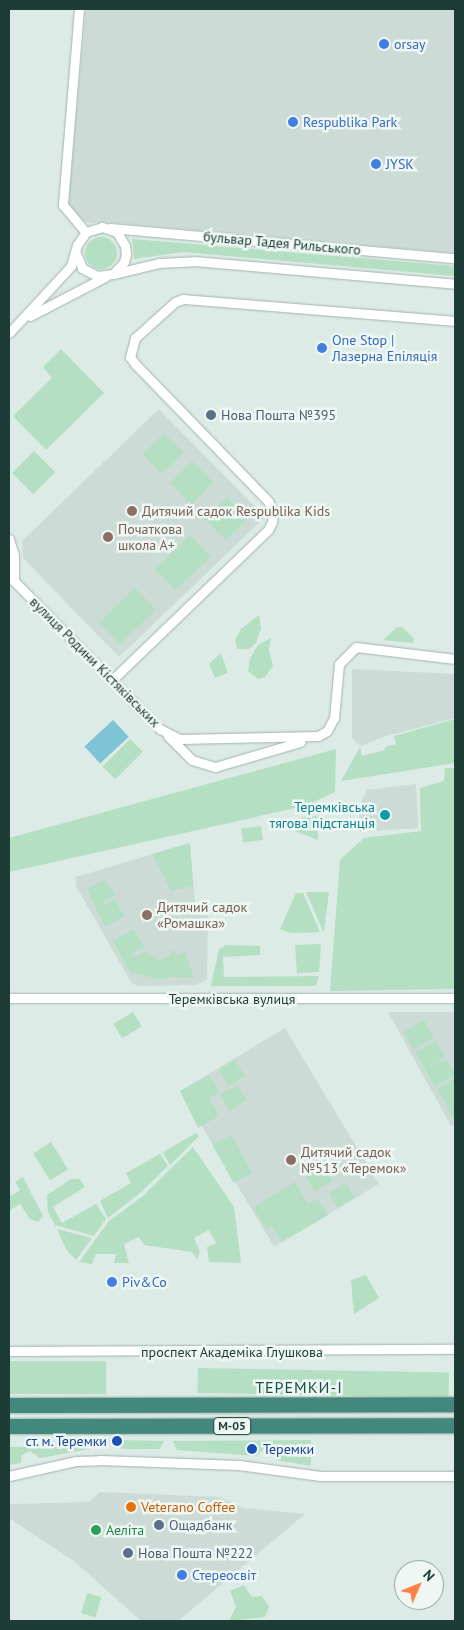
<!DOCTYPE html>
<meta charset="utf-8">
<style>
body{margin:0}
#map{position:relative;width:464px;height:1630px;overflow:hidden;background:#ddebe6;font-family:"PT Sans",sans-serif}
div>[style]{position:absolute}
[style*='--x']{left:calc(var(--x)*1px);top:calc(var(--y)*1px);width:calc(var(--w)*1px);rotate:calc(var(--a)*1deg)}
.built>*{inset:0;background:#ccdbd5;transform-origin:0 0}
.green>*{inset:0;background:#b4dfc2;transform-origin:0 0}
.round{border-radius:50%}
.water>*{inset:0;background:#7fc3d6;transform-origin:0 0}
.roads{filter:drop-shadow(0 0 1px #a0b3ae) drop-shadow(0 0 1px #a0b3ae)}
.minor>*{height:9px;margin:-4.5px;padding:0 4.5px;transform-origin:4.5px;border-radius:4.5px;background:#fff}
.trunk>*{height:15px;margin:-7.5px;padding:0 7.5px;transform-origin:7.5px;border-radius:7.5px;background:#42887c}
.dots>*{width:14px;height:14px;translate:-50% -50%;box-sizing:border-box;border:2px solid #eef7f3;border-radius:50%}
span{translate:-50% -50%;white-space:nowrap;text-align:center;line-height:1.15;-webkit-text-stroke:5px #eef7f3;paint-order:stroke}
.shield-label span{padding:1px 4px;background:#eef7f3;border:1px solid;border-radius:4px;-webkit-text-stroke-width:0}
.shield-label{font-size:12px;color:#1e3c36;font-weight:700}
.shop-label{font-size:14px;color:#366cbe}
.left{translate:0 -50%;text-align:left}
.street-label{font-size:14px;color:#1e3c36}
.service-label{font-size:14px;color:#4e5e75}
.education-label{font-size:14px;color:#785e54}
.culture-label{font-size:14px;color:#0d838f}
.right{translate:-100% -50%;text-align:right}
.transit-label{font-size:14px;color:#164399}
.food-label{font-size:14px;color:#c56008}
.leisure-label{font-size:14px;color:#27864d}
.quarter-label{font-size:16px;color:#184f46;letter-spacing:1px}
.frame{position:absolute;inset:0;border:10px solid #1e3c36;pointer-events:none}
.north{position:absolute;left:394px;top:1560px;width:50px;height:50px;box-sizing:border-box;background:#eef7f3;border:1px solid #9baca7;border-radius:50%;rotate:46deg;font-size:14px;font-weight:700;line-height:20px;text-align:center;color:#1e3c36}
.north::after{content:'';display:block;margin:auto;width:18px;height:22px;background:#ff8148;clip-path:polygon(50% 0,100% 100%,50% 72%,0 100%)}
</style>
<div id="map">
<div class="built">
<i style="clip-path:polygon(86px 9px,455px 9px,455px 253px,106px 222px,88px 223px,68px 209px)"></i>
<i style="clip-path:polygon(159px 409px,265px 517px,119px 657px,23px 558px,22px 541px)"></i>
<i style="clip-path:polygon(352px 669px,455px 674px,455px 718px,383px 737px,360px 746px,352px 738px)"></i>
<i style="clip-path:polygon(416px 784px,418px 828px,360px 832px,359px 807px,367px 790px)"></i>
<i style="clip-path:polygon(190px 843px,196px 914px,208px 915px,207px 980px,196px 985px,137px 986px,131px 982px,76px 886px,76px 877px)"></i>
<i style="clip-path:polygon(388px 1012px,455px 1012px,455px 1124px,451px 1126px)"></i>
<i style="left:285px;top:1028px;width:182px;height:122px;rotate:59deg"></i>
<i style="clip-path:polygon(99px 1492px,220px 1497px,243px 1508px,305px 1514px,178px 1621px,141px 1621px,74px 1561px,9px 1518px,9px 1504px,90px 1502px)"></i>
</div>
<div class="green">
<i class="round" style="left:85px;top:237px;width:32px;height:32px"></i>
<i style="clip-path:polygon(132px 239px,455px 266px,455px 276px,183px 252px,134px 259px)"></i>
<i style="clip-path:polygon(61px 349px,104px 393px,46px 450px,13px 416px,52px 378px,43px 367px)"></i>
<i style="left:164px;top:433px;width:28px;height:30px;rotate:45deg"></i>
<i style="left:34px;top:451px;width:30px;height:31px;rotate:45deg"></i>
<i style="left:192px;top:461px;width:30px;height:31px;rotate:45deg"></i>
<i style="left:227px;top:497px;width:30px;height:31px;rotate:45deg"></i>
<i style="left:190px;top:535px;width:30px;height:49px;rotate:46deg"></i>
<i style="left:135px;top:588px;width:30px;height:50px;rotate:46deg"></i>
<i style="clip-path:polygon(259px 615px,261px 628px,256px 643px,249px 649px,237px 649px,235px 640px,241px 629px)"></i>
<i style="clip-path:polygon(397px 627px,402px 627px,414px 639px,413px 643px,383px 640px)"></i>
<i style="clip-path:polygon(271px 638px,269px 651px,273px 666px,265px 677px,258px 679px,248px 671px,250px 658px,258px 645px)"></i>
<i style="clip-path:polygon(221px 653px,228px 673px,215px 678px,209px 664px)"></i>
<i style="clip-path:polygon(455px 719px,455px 763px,341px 781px,360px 747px,362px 756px,385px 750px,385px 747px,396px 744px,394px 736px)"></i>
<i style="left:130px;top:739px;width:18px;height:39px;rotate:45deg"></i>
<i style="clip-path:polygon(336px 749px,335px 792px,305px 806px,9px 872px,9px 838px)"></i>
<i style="clip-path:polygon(445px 768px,455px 768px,455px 989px,330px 991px,340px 860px,364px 838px,421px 831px,420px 788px,444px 781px)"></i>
<i style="clip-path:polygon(317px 816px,318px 840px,295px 831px,294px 824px,304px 817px)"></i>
<i style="left:261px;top:826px;width:14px;height:20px;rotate:82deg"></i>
<i style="clip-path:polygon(190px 843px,193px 886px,171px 891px,152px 854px)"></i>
<i style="clip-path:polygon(104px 880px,116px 895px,103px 902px,104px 905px,115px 899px,124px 916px,105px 927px,87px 889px)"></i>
<i style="clip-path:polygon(306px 892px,329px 892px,324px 931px,323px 931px)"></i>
<i style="clip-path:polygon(296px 893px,303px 893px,320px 932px,291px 933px,280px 929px)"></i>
<i style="clip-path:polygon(134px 929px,144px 947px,131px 954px,133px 958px,146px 951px,159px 961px,171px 955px,169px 952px,174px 950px,177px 955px,185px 951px,194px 978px,168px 977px,164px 980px,131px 973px,113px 941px)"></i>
<i style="clip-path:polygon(321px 944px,319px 972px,297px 973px,295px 945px)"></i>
<i style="clip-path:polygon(226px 945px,260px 946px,260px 955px,223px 957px,224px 977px,319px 976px,316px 986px,211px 986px,219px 949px)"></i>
<i style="left:133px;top:1012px;width:17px;height:23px;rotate:59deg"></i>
<i style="left:424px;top:1020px;width:20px;height:24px;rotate:60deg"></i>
<i style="clip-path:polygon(435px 1040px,445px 1056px,433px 1065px,446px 1059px,455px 1075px,435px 1087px,416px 1053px)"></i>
<i style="left:235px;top:1060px;width:19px;height:19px;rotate:58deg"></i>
<i style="clip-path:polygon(210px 1075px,219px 1092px,209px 1098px,219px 1116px,198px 1128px,180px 1091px)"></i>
<i style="clip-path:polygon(455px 1078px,454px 1101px,455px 1121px,437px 1089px)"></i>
<i style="clip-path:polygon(237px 1085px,247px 1100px,229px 1111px,220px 1094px)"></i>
<i style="clip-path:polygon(196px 1133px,199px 1136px,170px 1165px,163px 1152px)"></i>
<i style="left:231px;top:1135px;width:43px;height:21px;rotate:61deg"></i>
<i style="left:51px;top:1142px;width:32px;height:21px;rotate:58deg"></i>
<i style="clip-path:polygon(193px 1147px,234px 1207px,241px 1263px,209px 1262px,207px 1247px,216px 1243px,209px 1230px,194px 1238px,200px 1252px,197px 1259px,192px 1252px,144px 1245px,139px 1237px,124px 1244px,129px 1263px,114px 1263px,116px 1254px,96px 1254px,92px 1264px,79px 1262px,109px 1221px,142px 1197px)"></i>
<i style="clip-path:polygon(160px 1154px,168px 1166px,139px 1194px,108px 1218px,100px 1201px,131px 1183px,126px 1173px)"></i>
<i style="left:323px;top:1167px;width:17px;height:20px;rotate:59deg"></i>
<i style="clip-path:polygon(23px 1177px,43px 1216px,38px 1222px,30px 1219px,20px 1204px,9px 1211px,9px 1197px,20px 1190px,15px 1182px)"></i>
<i style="clip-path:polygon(71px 1179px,80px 1179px,85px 1187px,53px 1207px,62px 1223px,96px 1204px,106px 1219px,94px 1236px,55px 1225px,48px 1212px,47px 1195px)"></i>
<i style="clip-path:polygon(295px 1182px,308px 1204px,318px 1199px,328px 1215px,282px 1242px,272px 1226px,266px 1229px,253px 1207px)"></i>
<i style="left:346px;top:1183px;width:17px;height:20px;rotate:59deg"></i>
<i style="clip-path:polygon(57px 1229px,92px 1238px,76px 1260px,66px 1249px)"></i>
<i style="clip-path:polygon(366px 1275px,379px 1298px,354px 1314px,351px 1280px)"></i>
<i style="left:9px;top:1361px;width:97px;height:33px"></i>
<i style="left:198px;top:1368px;width:251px;height:25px;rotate:1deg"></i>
<i style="clip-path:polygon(121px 1440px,164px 1441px,160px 1449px,121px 1449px)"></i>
<i style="clip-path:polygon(311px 1440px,311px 1466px,275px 1460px,275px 1454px,265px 1448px,256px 1456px,177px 1450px,173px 1441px)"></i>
<i style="clip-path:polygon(9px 1447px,89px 1447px,90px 1449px,40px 1458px,30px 1451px,22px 1455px,21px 1463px,9px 1465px)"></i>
<i style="clip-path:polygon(244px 1585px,252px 1597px,262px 1596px,269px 1607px,265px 1617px,229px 1621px,236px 1607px,230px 1591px)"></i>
<i style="left:87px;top:1593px;width:15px;height:21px;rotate:16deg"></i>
</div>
<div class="water">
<i style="left:113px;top:720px;width:23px;height:39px;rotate:47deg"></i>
</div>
<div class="roads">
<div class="minor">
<i style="--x:79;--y:9;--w:197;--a:94.7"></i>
<i style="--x:63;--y:205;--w:35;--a:50"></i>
<i style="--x:110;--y:228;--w:346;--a:5"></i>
<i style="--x:113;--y:274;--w:47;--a:-13.4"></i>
<i style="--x:159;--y:263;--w:35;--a:-3"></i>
<i style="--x:194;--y:261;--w:262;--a:5"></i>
<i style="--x:30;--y:316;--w:85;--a:-27.5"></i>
<i style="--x:9;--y:333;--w:91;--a:-47.2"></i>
<i style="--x:71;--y:266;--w:22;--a:-74"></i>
<i style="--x:77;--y:245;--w:16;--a:-55"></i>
<i style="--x:86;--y:232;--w:17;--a:-17"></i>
<i style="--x:102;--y:227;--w:16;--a:18"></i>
<i style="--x:117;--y:232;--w:16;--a:60"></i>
<i style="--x:125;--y:246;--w:8;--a:83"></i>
<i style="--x:126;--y:254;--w:8;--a:104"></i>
<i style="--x:124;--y:262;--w:16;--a:133"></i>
<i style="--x:113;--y:274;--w:16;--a:173"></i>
<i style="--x:97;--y:276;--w:17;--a:-152"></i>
<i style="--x:82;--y:268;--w:16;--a:-112"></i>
<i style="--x:9;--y:539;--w:17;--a:73"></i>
<i style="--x:14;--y:555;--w:26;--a:90"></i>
<i style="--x:9;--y:576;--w:215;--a:45.4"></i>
<i style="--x:160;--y:729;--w:22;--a:27"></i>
<i style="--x:180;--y:739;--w:138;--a:-1.2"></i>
<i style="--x:318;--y:736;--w:10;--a:-29"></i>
<i style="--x:327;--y:731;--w:15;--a:-62"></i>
<i style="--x:334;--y:718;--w:54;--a:-84.7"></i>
<i style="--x:339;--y:664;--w:24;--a:-45"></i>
<i style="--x:356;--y:647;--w:100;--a:6.9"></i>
<i style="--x:112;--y:680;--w:216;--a:-43.9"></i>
<i style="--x:268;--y:530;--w:9;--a:-63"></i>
<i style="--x:272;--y:522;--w:11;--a:-85"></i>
<i style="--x:273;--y:511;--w:11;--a:-117"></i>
<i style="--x:268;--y:501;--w:190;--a:-134.1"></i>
<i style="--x:136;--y:365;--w:10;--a:-127"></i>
<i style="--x:130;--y:357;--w:20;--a:-75"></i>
<i style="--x:135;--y:338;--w:54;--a:-42"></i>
<i style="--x:175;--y:302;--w:9;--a:-21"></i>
<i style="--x:183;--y:299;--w:273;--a:4.6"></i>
<i style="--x:168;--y:736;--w:34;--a:45"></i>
<i style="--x:192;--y:760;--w:24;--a:17"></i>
<i style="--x:215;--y:767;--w:89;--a:-16.4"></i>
<i style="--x:9;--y:998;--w:446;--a:0"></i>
<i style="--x:9;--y:1351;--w:446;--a:-0.3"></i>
<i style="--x:9;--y:1476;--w:69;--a:-12.6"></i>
<i style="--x:76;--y:1461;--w:24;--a:-2"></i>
<i style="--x:100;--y:1460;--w:139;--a:2.1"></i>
<i style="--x:239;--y:1465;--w:82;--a:7.7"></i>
<i style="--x:320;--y:1476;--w:135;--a:0"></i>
</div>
<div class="trunk">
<i style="--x:9;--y:1405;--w:446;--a:-0.1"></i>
<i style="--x:9;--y:1426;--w:446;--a:-0.1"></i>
</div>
</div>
<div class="dots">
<i style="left:384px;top:44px;background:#3f7fe0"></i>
<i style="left:293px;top:122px;background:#3f7fe0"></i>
<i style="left:376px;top:164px;background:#3f7fe0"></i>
<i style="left:322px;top:348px;background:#3f7fe0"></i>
<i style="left:211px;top:415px;background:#5c6f8a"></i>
<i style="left:132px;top:511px;background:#8d6e63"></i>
<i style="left:108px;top:537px;background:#8d6e63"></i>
<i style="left:385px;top:815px;background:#0f9aa8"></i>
<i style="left:147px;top:915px;background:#8d6e63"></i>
<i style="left:291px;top:1160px;background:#8d6e63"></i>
<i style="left:112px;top:1282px;background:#3f7fe0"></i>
<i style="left:117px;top:1441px;background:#1a4fb4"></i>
<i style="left:252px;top:1449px;background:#1a4fb4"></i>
<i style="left:131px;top:1507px;background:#e8710a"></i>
<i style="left:159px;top:1525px;background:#5c6f8a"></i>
<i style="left:96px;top:1530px;background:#2e9e5b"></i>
<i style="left:128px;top:1553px;background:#5c6f8a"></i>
<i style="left:182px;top:1575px;background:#3f7fe0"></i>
</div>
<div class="shield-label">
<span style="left:232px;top:1426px">М-05</span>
</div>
<div class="shop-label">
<span class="left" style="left:394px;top:44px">orsay</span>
<span class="left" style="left:303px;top:122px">Respublika Park</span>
<span class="left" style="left:386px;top:164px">JYSK</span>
<span class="left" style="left:332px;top:348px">One Stop |<br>Лазерна Епіляція</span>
<span class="left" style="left:122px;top:1282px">Piv&amp;Co</span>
<span class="left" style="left:192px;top:1575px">Стереосвіт</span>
</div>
<div class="street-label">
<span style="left:282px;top:243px;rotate:5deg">бульвар Тадея Рильського</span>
<span style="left:95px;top:662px;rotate:45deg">вулиця Родини Кістяківських</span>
<span style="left:232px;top:999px">Теремківська вулиця</span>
<span style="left:232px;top:1352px">проспект Академіка Глушкова</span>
</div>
<div class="service-label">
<span class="left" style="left:221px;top:415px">Нова Пошта №395</span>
<span class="left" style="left:169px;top:1525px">Ощадбанк</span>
<span class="left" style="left:138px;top:1553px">Нова Пошта №222</span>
</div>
<div class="education-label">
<span class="left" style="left:142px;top:511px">Дитячий садок Respublika Kids</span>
<span class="left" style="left:118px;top:537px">Початкова<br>школа А+</span>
<span class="left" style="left:157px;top:915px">Дитячий садок<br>«Ромашка»</span>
<span class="left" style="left:301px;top:1160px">Дитячий садок<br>№513 «Теремок»</span>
</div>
<div class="culture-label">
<span class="right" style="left:375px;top:815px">Теремківська<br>тягова підстанція</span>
</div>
<div class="transit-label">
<span class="right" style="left:107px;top:1441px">ст. м. Теремки</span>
<span class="left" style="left:263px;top:1449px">Теремки</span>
</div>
<div class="food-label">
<span class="left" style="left:141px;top:1507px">Veterano Coffee</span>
</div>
<div class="leisure-label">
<span class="left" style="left:106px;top:1530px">Аеліта</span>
</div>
<div class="quarter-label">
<span style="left:299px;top:1387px">ТЕРЕМКИ-І</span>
</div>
<div class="frame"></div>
<div class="north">N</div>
</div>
